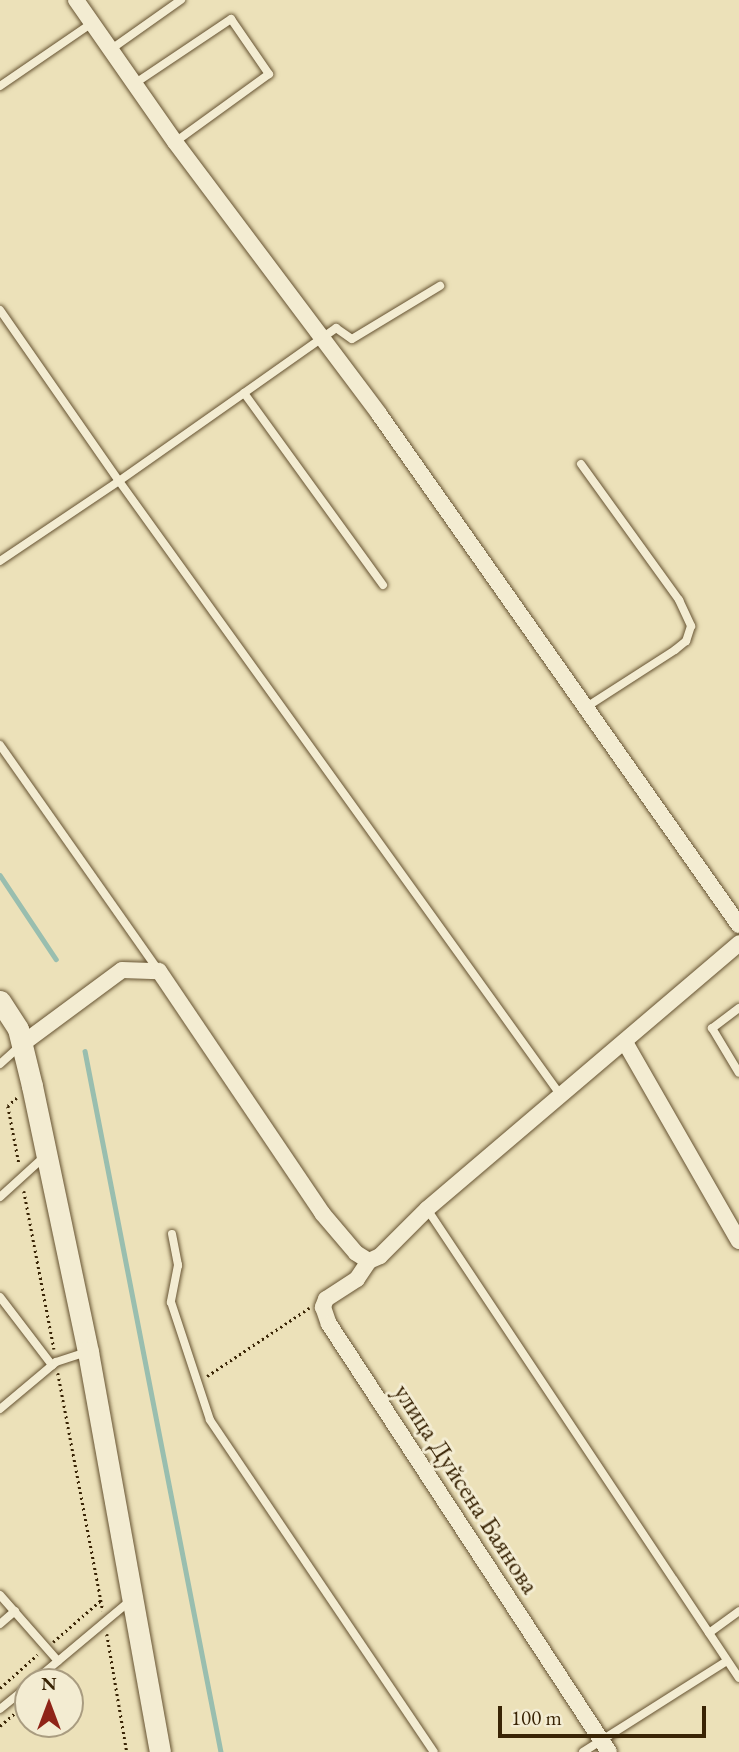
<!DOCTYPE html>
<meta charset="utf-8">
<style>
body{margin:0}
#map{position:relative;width:739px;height:1752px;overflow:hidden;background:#ece1b9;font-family:"EB Garamond",serif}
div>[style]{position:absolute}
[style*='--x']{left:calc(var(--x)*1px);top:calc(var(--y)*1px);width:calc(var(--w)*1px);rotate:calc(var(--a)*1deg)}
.stream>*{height:4.5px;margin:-2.25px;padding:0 2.25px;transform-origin:2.25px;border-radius:2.25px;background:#99beaf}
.path>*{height:2.5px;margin-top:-1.25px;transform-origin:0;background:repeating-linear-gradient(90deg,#392405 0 2px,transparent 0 5.5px)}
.roads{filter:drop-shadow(0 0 2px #665332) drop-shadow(0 0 2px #665332)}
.service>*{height:8px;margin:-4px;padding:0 4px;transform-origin:4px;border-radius:4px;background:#f3ecd2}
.minor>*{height:16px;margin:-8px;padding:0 8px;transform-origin:8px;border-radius:8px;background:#f3ecd2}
.tertiary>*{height:21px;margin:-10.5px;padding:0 10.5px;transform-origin:10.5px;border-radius:10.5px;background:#f3ecd2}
span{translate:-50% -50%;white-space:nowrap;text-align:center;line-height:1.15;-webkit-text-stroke:6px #f3ecd2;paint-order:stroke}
.street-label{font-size:26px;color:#392405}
.north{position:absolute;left:14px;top:1668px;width:70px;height:70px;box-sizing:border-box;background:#f3ecd2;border:2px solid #a99c80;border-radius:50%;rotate:0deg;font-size:19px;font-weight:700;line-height:28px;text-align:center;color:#392405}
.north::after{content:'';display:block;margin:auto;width:24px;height:32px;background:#8f2418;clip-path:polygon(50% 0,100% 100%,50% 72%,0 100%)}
.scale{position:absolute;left:498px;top:1706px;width:208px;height:32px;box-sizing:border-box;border:4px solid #392405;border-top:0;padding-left:9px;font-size:21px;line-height:24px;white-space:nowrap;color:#392405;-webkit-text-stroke:5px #f3ecd2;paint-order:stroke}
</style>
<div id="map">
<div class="stream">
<i style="--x:0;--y:875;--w:101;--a:56.3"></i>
<i style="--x:85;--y:1051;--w:714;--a:79.02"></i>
</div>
<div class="path">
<i style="--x:17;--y:1098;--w:12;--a:138"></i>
<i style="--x:8;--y:1106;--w:58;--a:79.1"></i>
<i style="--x:24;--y:1191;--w:161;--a:79.2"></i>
<i style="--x:58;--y:1373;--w:242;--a:79.3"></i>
<i style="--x:207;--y:1376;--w:123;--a:-33.7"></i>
<i style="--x:107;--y:1634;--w:120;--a:80.4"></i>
<i style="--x:53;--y:1642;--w:64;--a:-41.2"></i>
<i style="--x:0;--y:1688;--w:50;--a:-41.7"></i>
<i style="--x:0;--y:1726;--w:37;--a:-41"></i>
</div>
<div class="roads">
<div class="service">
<i style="--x:110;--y:50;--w:87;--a:-35.2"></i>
<i style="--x:134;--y:84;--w:117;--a:-33.8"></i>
<i style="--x:231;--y:19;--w:67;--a:55.4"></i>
<i style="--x:269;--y:74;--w:116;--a:144.1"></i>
<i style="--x:0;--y:86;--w:112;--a:-34.4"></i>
<i style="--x:0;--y:310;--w:208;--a:55.2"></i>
<i style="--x:119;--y:481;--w:153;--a:-35.1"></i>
<i style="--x:581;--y:464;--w:168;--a:54.2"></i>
<i style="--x:679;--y:600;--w:29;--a:65"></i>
<i style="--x:691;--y:626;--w:16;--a:108"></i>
<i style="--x:686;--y:641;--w:14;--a:141"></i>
<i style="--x:675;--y:650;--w:107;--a:147.2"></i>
<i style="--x:0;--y:561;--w:143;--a:-33.9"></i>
<i style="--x:119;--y:481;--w:759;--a:54.28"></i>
<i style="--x:383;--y:585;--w:237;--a:-125.9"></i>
<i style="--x:244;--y:393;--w:113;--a:-35.2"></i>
<i style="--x:336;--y:328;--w:19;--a:35"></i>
<i style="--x:352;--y:339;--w:103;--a:-31.1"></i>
<i style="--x:0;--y:745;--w:276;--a:54.9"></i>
<i style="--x:739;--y:1008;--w:34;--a:143"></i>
<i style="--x:712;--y:1028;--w:52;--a:59"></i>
<i style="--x:0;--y:1064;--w:25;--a:-42"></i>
<i style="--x:0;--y:1197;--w:59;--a:-42.3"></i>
<i style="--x:427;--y:1209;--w:563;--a:56.37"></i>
<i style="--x:172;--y:1234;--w:32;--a:79"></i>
<i style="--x:178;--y:1265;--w:38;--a:101"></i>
<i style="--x:171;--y:1302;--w:124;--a:71.7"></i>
<i style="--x:210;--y:1420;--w:400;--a:56"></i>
<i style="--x:0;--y:1297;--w:86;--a:52.6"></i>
<i style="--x:0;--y:1409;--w:73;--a:-40"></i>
<i style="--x:56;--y:1362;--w:33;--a:-18"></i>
<i style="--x:0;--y:1595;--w:88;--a:48.7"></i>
<i style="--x:0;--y:1624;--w:20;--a:-41"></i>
<i style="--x:709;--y:1633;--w:37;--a:-36"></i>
<i style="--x:33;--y:1682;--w:126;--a:-39.9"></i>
<i style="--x:0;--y:1709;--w:36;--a:-39"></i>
<i style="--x:583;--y:1752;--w:170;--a:-32.3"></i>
</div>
<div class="minor">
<i style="--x:76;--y:0;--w:173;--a:55.1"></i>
<i style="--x:175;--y:142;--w:340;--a:53.1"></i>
<i style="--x:379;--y:414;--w:625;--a:54.84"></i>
<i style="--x:22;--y:1044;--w:124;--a:-36.5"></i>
<i style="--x:122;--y:970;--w:37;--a:2"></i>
<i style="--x:159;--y:971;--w:292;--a:56"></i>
<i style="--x:322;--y:1213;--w:52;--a:49.6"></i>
<i style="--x:356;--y:1253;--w:15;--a:32"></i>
<i style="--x:369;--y:1261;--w:12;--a:-24"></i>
<i style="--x:380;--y:1256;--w:66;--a:-45"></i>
<i style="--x:427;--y:1209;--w:410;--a:-40.4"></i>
<i style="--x:626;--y:1044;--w:227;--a:60.2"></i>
<i style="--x:369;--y:1261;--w:22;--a:124"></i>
<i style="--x:357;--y:1279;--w:37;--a:147"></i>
<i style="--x:326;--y:1299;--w:9;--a:111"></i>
<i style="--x:323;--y:1307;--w:18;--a:71"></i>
<i style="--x:329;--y:1324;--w:511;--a:56.81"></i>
</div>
<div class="tertiary">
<i style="--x:0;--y:1001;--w:33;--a:57"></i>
<i style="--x:18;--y:1029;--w:59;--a:76.2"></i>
<i style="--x:32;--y:1086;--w:272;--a:78.1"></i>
<i style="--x:88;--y:1352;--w:406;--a:79.8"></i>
</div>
</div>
<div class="street-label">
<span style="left:466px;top:1489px;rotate:57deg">улица Дуйсена Баянова</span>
</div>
<div class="north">N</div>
<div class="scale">100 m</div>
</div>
